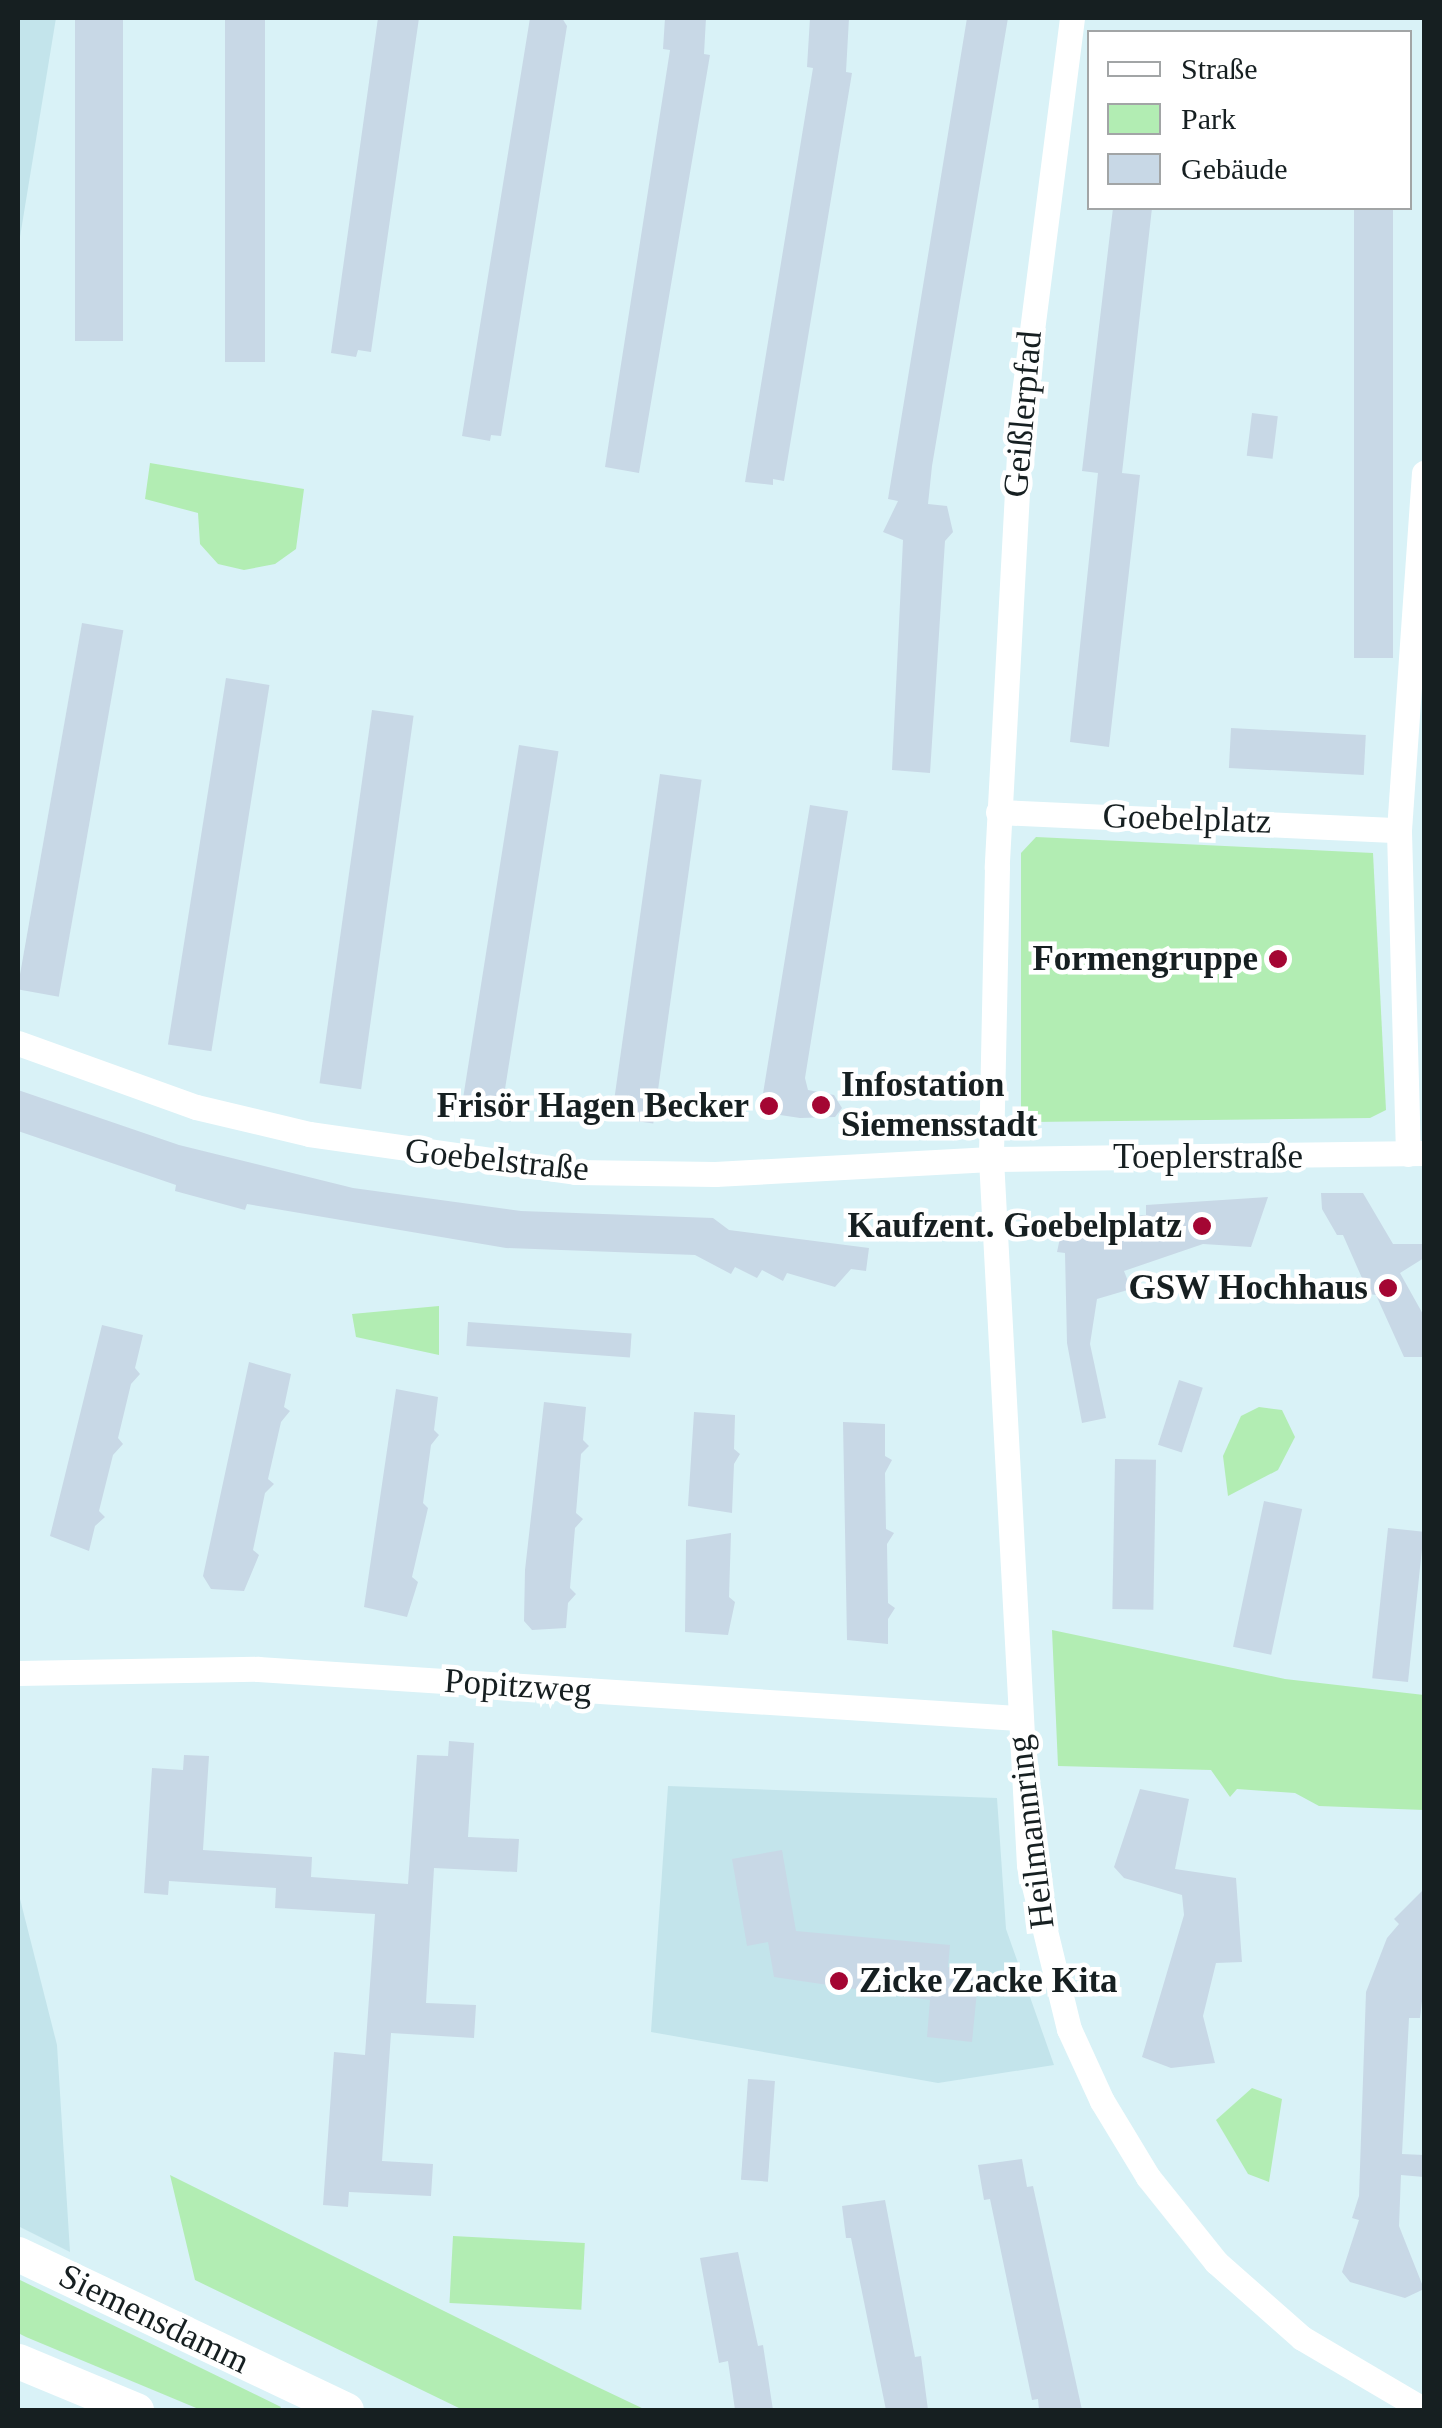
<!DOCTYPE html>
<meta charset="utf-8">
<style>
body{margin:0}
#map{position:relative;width:1442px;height:2428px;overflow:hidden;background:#d9f2f7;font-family:"Times New Roman",serif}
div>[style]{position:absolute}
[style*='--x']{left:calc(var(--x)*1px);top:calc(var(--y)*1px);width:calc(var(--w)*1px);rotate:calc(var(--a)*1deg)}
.built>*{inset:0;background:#c3e4eb}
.green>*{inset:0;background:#b2edb3;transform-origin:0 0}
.building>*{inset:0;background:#c8d8e6;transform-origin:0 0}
.minor>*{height:25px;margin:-12.5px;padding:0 12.5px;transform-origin:12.5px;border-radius:12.5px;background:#fff}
.secondary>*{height:35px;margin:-17.5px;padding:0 17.5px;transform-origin:17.5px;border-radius:17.5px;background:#fff}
.dots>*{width:28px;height:28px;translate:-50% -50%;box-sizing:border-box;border:5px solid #fff;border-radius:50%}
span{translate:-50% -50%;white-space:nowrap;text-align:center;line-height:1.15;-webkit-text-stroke:9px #fff;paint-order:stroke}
.street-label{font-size:35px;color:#161f21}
.poi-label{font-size:35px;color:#161f21;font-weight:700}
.right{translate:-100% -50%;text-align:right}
.left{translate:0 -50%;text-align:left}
.frame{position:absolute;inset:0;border:20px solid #161f21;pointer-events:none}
.legend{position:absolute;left:1087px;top:30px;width:325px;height:180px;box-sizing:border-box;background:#fff;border:2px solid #a2a5a6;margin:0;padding:12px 18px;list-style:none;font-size:30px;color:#161f21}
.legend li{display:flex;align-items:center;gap:20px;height:50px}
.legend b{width:50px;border:2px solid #a2a5a6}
</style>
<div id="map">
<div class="built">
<i style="clip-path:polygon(18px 18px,56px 18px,18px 249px)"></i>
<i style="clip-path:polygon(668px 1786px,997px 1798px,1006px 1929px,1054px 2065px,938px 2083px,651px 2032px)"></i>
<i style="clip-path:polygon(18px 1891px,57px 2045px,70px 2252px,18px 2226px)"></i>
</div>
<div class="green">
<i style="clip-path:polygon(150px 463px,304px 489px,296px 549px,275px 564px,244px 570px,218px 564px,200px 544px,198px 513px,145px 499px)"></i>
<i style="clip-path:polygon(1036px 837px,1373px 853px,1386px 1110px,1370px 1118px,1031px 1122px,1021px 1108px,1021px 853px)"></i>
<i style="clip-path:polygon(439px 1306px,439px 1355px,356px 1337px,352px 1314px)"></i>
<i style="clip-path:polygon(1259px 1407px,1282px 1410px,1295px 1437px,1278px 1470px,1228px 1496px,1223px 1456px,1241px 1416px)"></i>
<i style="clip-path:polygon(1052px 1630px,1285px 1679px,1424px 1695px,1424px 1810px,1319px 1806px,1295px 1793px,1237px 1789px,1230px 1797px,1211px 1770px,1058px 1766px)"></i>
<i style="clip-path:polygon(1252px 2088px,1282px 2099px,1269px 2182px,1248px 2174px,1216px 2120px)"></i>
<i style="clip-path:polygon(170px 2175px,585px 2381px,646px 2410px,463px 2410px,195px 2280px)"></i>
<i style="left:453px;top:2236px;width:132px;height:67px;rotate:3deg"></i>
<i style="clip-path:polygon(18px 2279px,281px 2407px,279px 2410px,201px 2410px,26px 2337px,18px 2333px)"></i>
</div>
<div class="building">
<i style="left:75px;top:18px;width:48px;height:323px"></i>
<i style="left:225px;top:18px;width:40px;height:344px"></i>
<i style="clip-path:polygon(378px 18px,419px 18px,371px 352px,358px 350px,356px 357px,331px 353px)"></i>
<i style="clip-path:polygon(530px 18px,562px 18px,567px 26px,501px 436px,491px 435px,490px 441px,462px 436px)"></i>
<i style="clip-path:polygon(665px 18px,706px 18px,704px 54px,710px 55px,639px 473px,605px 467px,670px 50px,663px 49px)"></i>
<i style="clip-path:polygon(810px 18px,849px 18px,846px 72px,852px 73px,784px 481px,773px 479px,773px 485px,745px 482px,813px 68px,807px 67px)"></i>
<i style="clip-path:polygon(967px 18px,1008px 18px,932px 466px,928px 504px,947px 506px,953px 532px,945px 541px,930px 773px,892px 770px,903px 540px,883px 532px,898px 501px,888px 499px)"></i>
<i style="clip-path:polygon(1113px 208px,1152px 208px,1122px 473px,1140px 475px,1109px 747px,1070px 742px,1098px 473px,1082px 471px)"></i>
<i style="left:1354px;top:208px;width:39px;height:450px"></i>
<i style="left:1252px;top:413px;width:26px;height:43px;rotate:7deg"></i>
<i style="left:82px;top:623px;width:42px;height:372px;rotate:10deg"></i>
<i style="left:226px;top:678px;width:44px;height:371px;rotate:9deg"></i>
<i style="left:372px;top:710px;width:42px;height:377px;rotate:8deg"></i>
<i style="left:1231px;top:728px;width:135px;height:40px;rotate:3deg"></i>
<i style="left:519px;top:745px;width:40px;height:369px;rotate:9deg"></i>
<i style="left:660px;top:774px;width:42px;height:347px;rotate:8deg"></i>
<i style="clip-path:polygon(810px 805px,848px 811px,805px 1078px,808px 1090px,834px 1095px,842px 1108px,835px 1117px,800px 1118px,760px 1112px)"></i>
<i style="clip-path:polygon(18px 1090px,179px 1145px,353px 1188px,521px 1211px,713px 1218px,729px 1230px,869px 1248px,866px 1271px,851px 1269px,835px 1287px,787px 1273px,783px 1281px,762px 1270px,757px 1278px,735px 1267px,731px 1274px,695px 1255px,506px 1248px,247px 1204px,245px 1210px,175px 1191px,176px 1185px,18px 1131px)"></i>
<i style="clip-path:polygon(1321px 1193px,1363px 1193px,1393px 1244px,1424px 1244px,1424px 1258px,1400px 1273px,1424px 1316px,1424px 1357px,1404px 1357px,1376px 1295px,1369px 1294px,1343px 1235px,1337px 1235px,1322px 1209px)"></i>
<i style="clip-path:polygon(1268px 1197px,1251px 1247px,1203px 1244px,1124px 1271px,1131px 1289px,1097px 1299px,1090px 1344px,1106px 1418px,1082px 1423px,1067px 1343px,1065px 1253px,1057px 1252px,1063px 1224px,1146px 1215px,1146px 1205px)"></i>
<i style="left:468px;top:1322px;width:164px;height:24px;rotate:4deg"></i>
<i style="clip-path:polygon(102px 1325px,143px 1335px,135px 1368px,140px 1374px,131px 1384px,118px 1438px,123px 1444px,113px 1455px,99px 1511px,105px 1517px,95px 1526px,89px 1551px,50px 1536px)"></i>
<i style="clip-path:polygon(249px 1362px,291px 1374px,284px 1407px,290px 1411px,281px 1422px,268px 1479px,274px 1484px,265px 1493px,253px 1550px,259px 1555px,244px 1591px,211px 1589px,203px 1576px)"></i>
<i style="left:1179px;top:1380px;width:25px;height:68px;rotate:18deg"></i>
<i style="clip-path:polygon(396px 1389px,438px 1397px,434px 1430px,439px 1435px,431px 1445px,423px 1503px,428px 1508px,412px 1577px,418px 1582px,407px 1617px,364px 1607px)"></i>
<i style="clip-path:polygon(544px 1402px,586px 1407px,583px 1440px,589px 1446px,581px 1454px,576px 1513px,583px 1519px,575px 1528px,570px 1588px,576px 1594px,568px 1603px,566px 1628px,532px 1630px,524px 1621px,525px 1570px)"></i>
<i style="clip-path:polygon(694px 1412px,735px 1415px,734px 1449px,740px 1454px,734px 1464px,732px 1513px,688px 1506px)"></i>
<i style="clip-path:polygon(843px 1422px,885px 1424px,885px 1456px,892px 1460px,885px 1473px,886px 1529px,894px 1533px,887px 1544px,888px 1603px,895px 1608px,888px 1619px,888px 1644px,847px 1640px)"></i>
<i style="left:1115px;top:1459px;width:41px;height:150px;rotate:1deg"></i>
<i style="left:1264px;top:1501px;width:39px;height:149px;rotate:12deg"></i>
<i style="left:1388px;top:1528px;width:36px;height:151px;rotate:6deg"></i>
<i style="clip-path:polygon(731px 1533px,729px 1597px,735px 1602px,728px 1635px,685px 1632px,686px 1540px)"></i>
<i style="clip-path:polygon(449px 1741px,474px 1743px,468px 1837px,519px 1839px,517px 1872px,434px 1868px,426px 2003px,476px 2005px,474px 2038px,391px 2033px,382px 2161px,433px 2164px,431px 2196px,349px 2192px,348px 2207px,323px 2205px,334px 2052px,365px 2055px,375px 1914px,275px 1908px,276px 1888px,169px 1881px,168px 1895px,144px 1893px,152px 1768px,183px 1770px,184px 1755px,209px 1756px,203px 1850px,312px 1857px,311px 1877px,408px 1884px,417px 1755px,448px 1756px)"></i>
<i style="clip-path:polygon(1140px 1789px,1189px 1799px,1175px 1869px,1236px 1878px,1242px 1962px,1216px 1963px,1203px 2016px,1215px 2063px,1171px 2068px,1142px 2057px,1184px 1915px,1182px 1895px,1124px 1878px,1114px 1867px)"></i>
<i style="clip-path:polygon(782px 1850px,796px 1931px,950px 1945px,948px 1967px,979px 1971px,972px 2042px,927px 2037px,930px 2000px,774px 1977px,768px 1942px,747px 1946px,732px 1859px)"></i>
<i style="clip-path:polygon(1424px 1889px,1424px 1984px,1420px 2018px,1409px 2018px,1402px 2154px,1424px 2155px,1424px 2177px,1401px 2175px,1399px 2226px,1424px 2289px,1405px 2298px,1350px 2282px,1342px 2272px,1359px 2220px,1352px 2218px,1359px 2196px,1366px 1992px,1387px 1938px,1399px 1924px,1394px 1919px)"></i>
<i style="left:748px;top:2079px;width:27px;height:101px;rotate:4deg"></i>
<i style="clip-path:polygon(1022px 2159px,1027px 2187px,1033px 2186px,1082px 2410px,1039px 2410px,1038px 2399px,1032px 2400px,990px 2199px,984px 2200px,978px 2165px)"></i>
<i style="clip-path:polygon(885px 2200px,915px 2357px,921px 2356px,928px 2410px,886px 2410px,851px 2238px,846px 2238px,842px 2206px)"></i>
<i style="clip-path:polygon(738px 2252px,758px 2346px,763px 2345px,773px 2410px,735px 2410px,728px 2361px,719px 2363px,700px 2258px)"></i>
</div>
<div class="minor">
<i style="--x:1072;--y:18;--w:403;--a:97.3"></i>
<i style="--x:1021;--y:418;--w:450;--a:93.1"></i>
<i style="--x:997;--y:867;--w:292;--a:91.2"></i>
<i style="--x:991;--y:1159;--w:707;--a:86.92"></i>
<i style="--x:1029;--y:1865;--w:169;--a:76.3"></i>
<i style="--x:1069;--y:2029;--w:79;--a:65.4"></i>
<i style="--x:1102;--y:2101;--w:89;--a:58.8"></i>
<i style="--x:1148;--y:2177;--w:109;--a:51.3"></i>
<i style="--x:1216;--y:2262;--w:115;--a:41.5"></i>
<i style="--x:1302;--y:2338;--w:142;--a:30.5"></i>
<i style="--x:998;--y:812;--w:401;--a:2.6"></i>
<i style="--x:18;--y:1043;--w:189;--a:19.8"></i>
<i style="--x:196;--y:1107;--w:116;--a:13.4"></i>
<i style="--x:309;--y:1134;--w:269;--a:8.1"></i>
<i style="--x:575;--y:1172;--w:140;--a:0.8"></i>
<i style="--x:715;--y:1174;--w:276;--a:-3.1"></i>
<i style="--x:991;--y:1159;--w:433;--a:-0.8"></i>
<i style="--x:1408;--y:1154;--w:324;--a:-91.6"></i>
<i style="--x:1399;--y:830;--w:358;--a:-86"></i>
<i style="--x:18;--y:1673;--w:240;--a:-1"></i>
<i style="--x:258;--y:1669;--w:762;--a:3.69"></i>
</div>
<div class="secondary">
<i style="--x:18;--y:2254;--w:363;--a:25.4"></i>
<i style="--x:18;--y:2361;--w:128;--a:22.6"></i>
</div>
<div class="dots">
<i style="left:1278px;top:959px;background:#a40633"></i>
<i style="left:821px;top:1105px;background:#a40633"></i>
<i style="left:769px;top:1106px;background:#a40633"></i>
<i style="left:1202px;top:1226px;background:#a40633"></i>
<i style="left:1388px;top:1288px;background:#a40633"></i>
<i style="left:839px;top:1981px;background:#a40633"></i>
</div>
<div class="street-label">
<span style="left:1023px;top:414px;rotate:-85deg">Geißlerpfad</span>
<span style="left:1187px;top:819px;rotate:2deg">Goebelplatz</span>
<span style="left:1208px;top:1157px">Toeplerstraße</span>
<span style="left:497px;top:1160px;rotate:6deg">Goebelstraße</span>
<span style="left:518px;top:1686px;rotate:4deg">Popitzweg</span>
<span style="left:1031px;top:1832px;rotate:-97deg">Heilmannring</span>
<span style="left:154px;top:2319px;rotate:26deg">Siemensdamm</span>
</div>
<div class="poi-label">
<span class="right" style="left:1258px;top:959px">Formengruppe</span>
<span class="left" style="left:841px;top:1105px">Infostation<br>Siemensstadt</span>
<span class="right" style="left:749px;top:1106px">Frisör Hagen Becker</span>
<span class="right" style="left:1182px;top:1226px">Kaufzent. Goebelplatz</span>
<span class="right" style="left:1368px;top:1288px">GSW Hochhaus</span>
<span class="left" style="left:859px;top:1981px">Zicke Zacke Kita</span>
</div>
<div class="frame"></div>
<ul class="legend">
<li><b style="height:12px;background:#fff"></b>Straße</li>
<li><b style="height:28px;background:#b2edb3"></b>Park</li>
<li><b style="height:28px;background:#c8d8e6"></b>Gebäude</li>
</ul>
</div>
